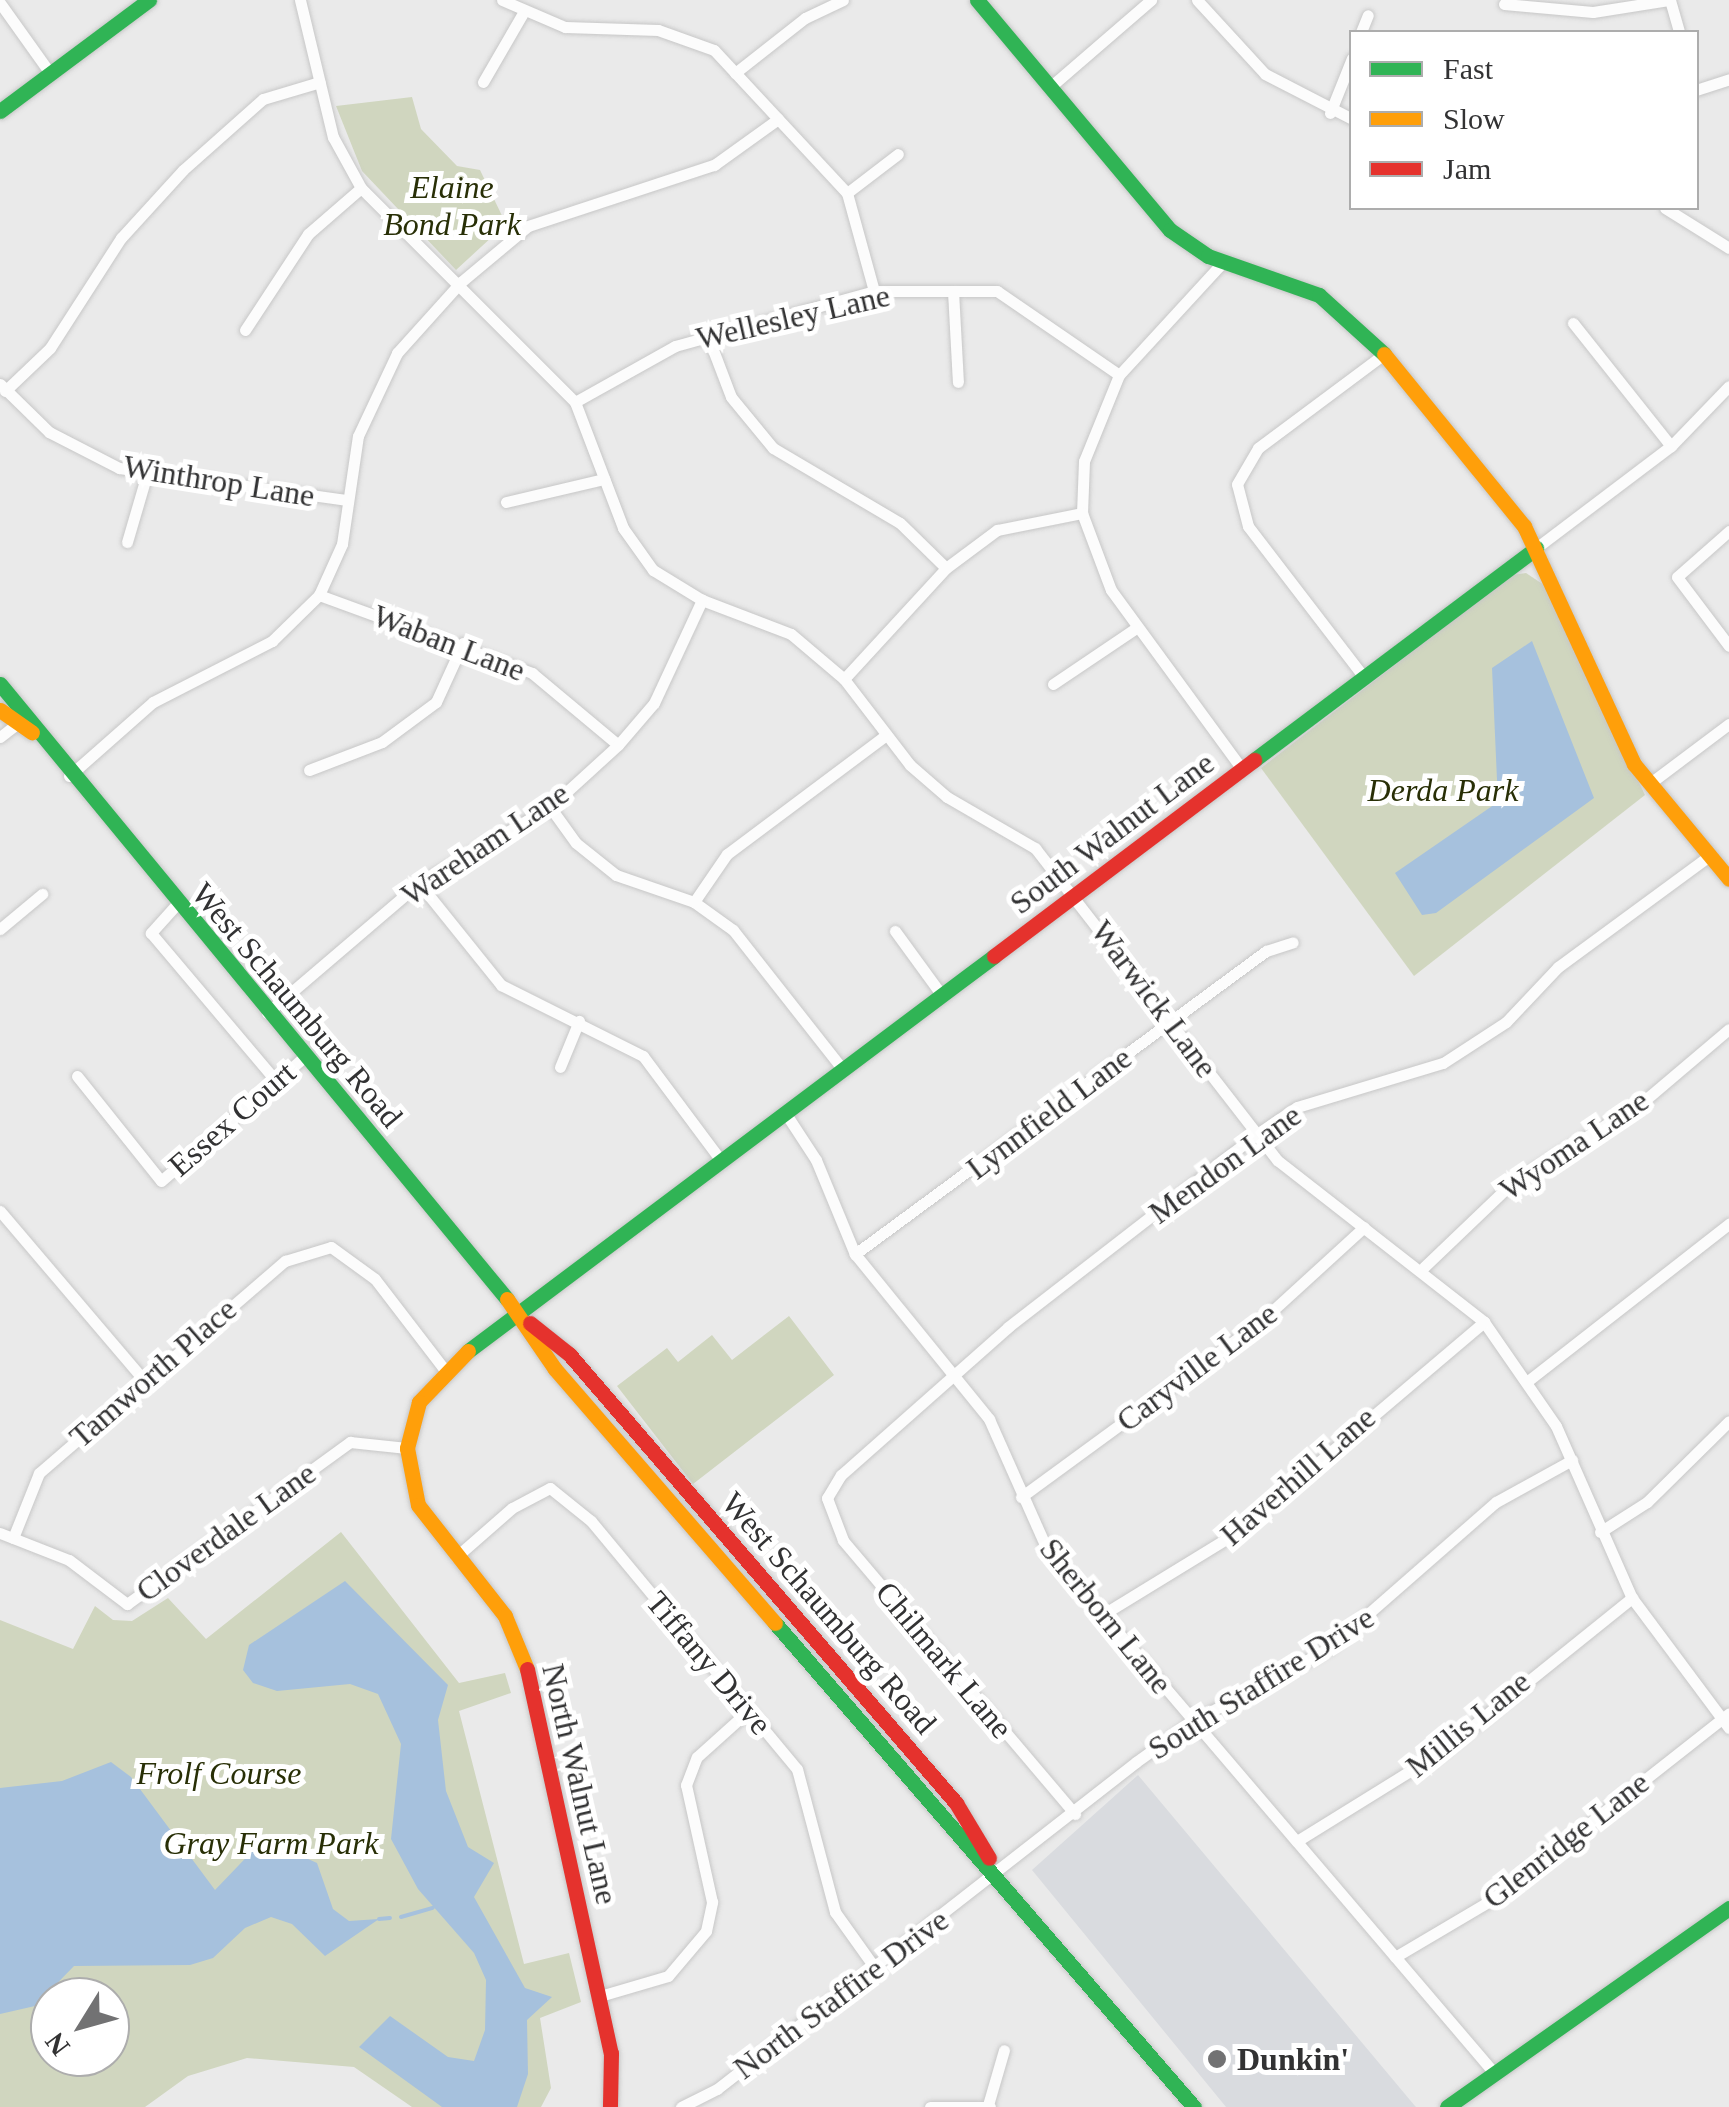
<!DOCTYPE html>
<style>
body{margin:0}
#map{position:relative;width:1729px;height:2107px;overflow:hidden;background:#eaeaea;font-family:Georgia,serif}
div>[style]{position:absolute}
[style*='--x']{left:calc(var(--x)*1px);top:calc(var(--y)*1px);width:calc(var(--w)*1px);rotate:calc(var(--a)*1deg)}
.built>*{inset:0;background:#d9dbdf}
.green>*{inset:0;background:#d0d6bf}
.water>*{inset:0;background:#a6c1dd}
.stream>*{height:4px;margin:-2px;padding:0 2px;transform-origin:2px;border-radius:2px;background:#a6c1dd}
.roads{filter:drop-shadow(0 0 2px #c7c7c7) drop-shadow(0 0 2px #c7c7c7)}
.street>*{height:11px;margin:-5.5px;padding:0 5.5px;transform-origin:5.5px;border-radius:5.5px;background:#fcfcfc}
.fast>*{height:15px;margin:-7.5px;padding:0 7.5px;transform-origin:7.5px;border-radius:7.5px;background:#30b455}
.slow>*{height:15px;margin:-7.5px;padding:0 7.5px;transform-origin:7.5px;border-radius:7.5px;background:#ff9f0a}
.jam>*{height:15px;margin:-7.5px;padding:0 7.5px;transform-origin:7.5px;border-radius:7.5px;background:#e5322d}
.dots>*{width:28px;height:28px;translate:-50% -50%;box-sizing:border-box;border:5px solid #fff;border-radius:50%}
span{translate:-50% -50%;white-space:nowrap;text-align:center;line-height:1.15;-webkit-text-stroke:10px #fff;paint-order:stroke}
.park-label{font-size:32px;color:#282f06;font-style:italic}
.street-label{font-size:32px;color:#323233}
.poi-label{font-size:32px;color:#323233;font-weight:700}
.left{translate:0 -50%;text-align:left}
.legend{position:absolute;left:1349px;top:30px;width:350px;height:180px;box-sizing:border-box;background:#fff;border:2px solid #adadad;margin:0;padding:12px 18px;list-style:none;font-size:30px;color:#323233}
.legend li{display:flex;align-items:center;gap:20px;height:50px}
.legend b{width:50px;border:2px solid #adadad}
.north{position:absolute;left:30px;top:1977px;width:100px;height:100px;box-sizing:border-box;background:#fff;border:2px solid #adadad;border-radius:50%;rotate:233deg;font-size:28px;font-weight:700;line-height:40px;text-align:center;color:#323233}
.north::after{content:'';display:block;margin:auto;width:35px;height:45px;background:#727273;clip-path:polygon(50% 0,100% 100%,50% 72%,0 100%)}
</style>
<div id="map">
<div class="built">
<i style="clip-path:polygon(1138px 1775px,1415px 2106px,1416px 2107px,1226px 2107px,1032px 1870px)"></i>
</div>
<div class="green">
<i style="clip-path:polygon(412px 97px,421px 129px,457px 166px,480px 170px,506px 224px,456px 270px,362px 171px,336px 106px)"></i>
<i style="clip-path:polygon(1526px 573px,1544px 585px,1645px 795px,1414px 976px,1261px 768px,1512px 575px)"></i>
<i style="clip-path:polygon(789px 1316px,834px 1375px,693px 1484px,617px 1386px,667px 1348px,678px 1362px,712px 1335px,732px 1360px)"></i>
<i style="clip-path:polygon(evenodd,341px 1532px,459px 1683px,505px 1673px,511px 1693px,459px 1711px,524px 1964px,569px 1953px,581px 2002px,540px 2018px,551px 2088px,541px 2107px,412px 2107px,354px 2067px,247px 2058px,188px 2076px,145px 2107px,0 2107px,0 1620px,73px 1649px,95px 1606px,113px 1620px,132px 1621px,168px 1598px,206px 1639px,341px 1532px,50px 1997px,110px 1997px,110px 2057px,50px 2057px,50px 1997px)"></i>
</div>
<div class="water">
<i style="clip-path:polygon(1532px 641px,1594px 798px,1436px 913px,1422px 915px,1395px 873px,1498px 802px,1492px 668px)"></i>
<i style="clip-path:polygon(345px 1581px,448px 1685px,438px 1720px,446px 1791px,468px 1847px,494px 1863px,474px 1897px,525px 1988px,552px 1997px,527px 2020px,528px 2074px,517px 2107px,442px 2107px,359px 2047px,390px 2016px,448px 2057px,474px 2061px,485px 2030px,486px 1980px,474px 1953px,418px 1889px,391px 1839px,401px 1744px,378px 1694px,350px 1684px,277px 1691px,253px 1683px,243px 1670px,249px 1645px)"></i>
<i style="clip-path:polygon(111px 1762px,131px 1777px,215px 1890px,264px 1839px,317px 1863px,333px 1909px,349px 1921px,379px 1919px,325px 1956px,292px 1924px,271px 1917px,245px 1928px,213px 1958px,190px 1965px,74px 1966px,35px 2006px,0 2014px,0 1788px,62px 1781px)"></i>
</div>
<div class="stream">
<i style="--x:401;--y:1917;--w:33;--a:-16"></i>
<i style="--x:379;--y:1919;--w:11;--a:-5"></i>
</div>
<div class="roads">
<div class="street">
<i style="--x:300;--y:0;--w:141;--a:76.5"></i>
<i style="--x:333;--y:137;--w:58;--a:61.2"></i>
<i style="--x:361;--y:188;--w:303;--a:45"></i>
<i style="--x:575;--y:402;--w:135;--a:69.1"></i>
<i style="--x:623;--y:528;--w:52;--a:54.5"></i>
<i style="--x:653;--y:570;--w:57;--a:31.5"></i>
<i style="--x:702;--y:600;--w:95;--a:20.9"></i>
<i style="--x:791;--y:634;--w:70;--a:40.3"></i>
<i style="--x:844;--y:679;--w:108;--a:52.5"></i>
<i style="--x:910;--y:765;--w:49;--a:40.9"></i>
<i style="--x:947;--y:797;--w:102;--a:30.1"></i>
<i style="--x:1035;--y:848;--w:395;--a:52.2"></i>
<i style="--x:1277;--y:1160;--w:263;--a:38"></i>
<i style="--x:1484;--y:1322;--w:126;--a:55.3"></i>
<i style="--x:1556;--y:1426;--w:188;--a:66.2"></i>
<i style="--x:1632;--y:1598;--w:162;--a:53.3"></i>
<i style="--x:502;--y:0;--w:69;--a:23.2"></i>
<i style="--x:565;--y:27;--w:93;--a:1.8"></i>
<i style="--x:658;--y:30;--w:59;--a:19.7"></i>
<i style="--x:714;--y:50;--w:195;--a:47.1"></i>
<i style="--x:847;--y:193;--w:102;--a:74.6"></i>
<i style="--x:1197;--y:0;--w:100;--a:47.4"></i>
<i style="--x:1265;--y:74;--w:98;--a:27.3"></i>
<i style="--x:1670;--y:0;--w:33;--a:74"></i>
<i style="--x:0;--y:3;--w:86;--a:54.5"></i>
<i style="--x:1504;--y:4;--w:89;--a:5.1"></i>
<i style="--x:1593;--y:12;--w:78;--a:-8.9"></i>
<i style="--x:1361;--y:32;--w:18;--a:-68"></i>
<i style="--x:735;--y:73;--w:89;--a:-38.2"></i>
<i style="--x:805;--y:18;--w:42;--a:-25.3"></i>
<i style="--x:483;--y:82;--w:80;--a:-59.9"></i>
<i style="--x:1049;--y:88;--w:135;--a:-40.8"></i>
<i style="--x:1696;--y:90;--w:35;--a:-18"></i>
<i style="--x:1330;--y:113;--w:59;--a:-68.2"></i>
<i style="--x:847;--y:193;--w:64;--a:-37.4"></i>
<i style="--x:1665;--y:208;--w:75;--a:32"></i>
<i style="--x:1223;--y:262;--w:154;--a:132.6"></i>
<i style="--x:1119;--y:375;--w:93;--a:112.1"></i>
<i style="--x:1084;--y:461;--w:52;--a:92.2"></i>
<i style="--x:1082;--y:513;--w:82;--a:69.4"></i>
<i style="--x:1111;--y:590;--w:222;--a:53.8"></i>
<i style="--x:953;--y:291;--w:91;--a:86.9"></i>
<i style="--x:1573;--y:323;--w:157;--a:51.5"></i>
<i style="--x:245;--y:330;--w:115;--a:-56.7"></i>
<i style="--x:308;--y:234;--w:70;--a:-41"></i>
<i style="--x:707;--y:334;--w:67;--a:69.1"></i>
<i style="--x:731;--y:397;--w:66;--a:50.5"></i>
<i style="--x:773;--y:448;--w:147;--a:30.6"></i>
<i style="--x:900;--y:523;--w:64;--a:44.4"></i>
<i style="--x:0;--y:384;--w:69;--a:44.4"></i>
<i style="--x:49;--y:432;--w:79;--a:27.2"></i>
<i style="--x:119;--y:468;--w:229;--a:8"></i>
<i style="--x:5;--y:391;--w:62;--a:-43.7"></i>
<i style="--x:50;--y:348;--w:131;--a:-57.2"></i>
<i style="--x:121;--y:238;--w:92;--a:-47.6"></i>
<i style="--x:183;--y:170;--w:107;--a:-41.6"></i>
<i style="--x:263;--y:99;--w:59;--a:-16.6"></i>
<i style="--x:575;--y:402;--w:115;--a:-29.2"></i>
<i style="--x:675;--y:346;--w:206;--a:-15.4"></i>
<i style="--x:874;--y:291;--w:123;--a:0"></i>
<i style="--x:997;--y:291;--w:148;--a:34.5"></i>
<i style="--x:506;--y:502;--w:101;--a:-13.2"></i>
<i style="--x:1729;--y:531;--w:69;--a:138.5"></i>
<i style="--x:1677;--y:577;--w:86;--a:53"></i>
<i style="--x:127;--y:542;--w:68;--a:-73.7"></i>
<i style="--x:1536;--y:548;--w:169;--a:-37.1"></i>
<i style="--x:1671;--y:446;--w:83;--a:-46"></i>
<i style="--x:319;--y:595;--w:227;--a:20.1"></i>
<i style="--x:532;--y:673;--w:112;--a:39.9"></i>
<i style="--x:1363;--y:676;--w:189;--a:-127.5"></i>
<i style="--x:1248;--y:526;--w:43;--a:-104.7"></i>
<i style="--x:1237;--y:484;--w:42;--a:-59.7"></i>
<i style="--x:1258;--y:448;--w:157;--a:-36.7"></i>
<i style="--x:844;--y:679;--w:151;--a:-47.4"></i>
<i style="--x:946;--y:568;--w:64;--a:-36.7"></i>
<i style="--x:997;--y:530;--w:87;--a:-11.3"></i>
<i style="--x:1053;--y:684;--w:100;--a:-34"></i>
<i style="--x:0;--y:737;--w:18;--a:-38"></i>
<i style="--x:309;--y:770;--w:78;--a:-21"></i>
<i style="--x:382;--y:742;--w:67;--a:-36.5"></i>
<i style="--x:436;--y:702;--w:65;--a:-65.4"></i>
<i style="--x:69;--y:776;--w:112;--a:-41.4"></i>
<i style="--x:153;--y:702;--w:134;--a:-27.1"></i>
<i style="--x:272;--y:641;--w:66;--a:-44.4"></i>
<i style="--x:319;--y:595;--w:56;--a:-65.7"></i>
<i style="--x:342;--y:544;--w:109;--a:-81.6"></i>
<i style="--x:358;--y:436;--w:92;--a:-64.8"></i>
<i style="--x:397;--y:353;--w:96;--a:-48"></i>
<i style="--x:461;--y:282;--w:87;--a:-39.9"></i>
<i style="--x:528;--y:226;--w:196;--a:-18.2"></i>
<i style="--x:714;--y:165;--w:79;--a:-35.7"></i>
<i style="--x:1649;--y:784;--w:100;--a:-36.9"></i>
<i style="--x:550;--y:807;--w:44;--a:54.2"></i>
<i style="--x:576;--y:843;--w:51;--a:38.7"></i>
<i style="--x:616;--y:875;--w:83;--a:19.1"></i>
<i style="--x:694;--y:902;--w:48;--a:35.7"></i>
<i style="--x:733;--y:930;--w:178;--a:51.8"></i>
<i style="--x:419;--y:883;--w:131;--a:51.2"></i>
<i style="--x:501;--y:985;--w:159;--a:26.6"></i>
<i style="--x:643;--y:1056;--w:132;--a:53.3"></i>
<i style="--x:694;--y:902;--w:58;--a:-55.5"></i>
<i style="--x:727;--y:854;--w:199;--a:-36.8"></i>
<i style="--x:176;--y:905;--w:38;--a:132"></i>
<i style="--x:151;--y:933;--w:195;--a:49.8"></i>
<i style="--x:0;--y:929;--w:55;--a:-39.8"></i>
<i style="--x:895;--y:931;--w:78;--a:53.9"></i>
<i style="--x:267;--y:1013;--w:200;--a:-40.5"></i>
<i style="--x:419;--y:883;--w:151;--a:-30.1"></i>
<i style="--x:550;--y:807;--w:92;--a:-42.4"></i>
<i style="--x:618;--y:745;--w:55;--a:-49.4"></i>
<i style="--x:654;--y:703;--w:114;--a:-65"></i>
<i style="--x:560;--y:1067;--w:50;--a:-67.6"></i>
<i style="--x:77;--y:1076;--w:134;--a:51.3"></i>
<i style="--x:161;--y:1181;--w:189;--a:-40.9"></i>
<i style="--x:786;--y:1114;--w:55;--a:56.9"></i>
<i style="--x:816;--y:1160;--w:102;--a:67.5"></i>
<i style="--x:855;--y:1254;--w:213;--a:50.9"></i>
<i style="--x:989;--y:1419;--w:142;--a:66"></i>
<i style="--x:1047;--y:1549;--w:690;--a:49.52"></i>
<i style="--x:0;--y:1211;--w:221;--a:49.6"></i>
<i style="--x:855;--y:1254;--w:511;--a:-36.4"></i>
<i style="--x:1266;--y:951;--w:28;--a:-18"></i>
<i style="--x:1424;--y:1267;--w:123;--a:-43.7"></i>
<i style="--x:1513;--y:1182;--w:154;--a:-31.7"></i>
<i style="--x:1644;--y:1101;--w:111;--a:-40.3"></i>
<i style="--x:1529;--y:1380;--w:254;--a:-38"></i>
<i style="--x:1021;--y:1497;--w:295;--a:-36.2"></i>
<i style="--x:1259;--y:1323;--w:142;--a:-42.4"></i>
<i style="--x:1600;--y:1532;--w:56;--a:-32.6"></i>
<i style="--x:1647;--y:1502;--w:115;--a:-44.6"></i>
<i style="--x:0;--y:1533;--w:74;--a:21.4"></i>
<i style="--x:69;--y:1560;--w:73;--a:37.2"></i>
<i style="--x:127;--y:1604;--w:276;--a:-36"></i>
<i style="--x:350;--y:1442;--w:57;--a:6"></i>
<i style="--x:13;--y:1538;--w:70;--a:-68.2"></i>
<i style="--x:39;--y:1473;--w:325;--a:-40.8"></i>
<i style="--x:285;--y:1261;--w:48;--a:-16.9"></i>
<i style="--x:331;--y:1247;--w:54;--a:36"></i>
<i style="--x:375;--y:1279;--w:113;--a:52.5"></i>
<i style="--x:456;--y:1557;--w:74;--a:-41.2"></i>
<i style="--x:512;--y:1508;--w:43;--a:-27.8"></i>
<i style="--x:550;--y:1488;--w:53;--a:38.8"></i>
<i style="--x:591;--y:1521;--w:322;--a:50.3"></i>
<i style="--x:797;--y:1769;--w:148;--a:75.1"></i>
<i style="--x:835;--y:1912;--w:69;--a:54.5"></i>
<i style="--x:1102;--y:1615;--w:155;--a:-31.5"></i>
<i style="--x:1234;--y:1534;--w:328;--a:-40.3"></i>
<i style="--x:1075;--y:1814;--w:359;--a:-130.3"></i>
<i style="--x:843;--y:1540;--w:45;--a:-110.9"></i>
<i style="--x:827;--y:1498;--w:27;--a:-59"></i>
<i style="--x:841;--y:1475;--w:223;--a:-41.5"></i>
<i style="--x:1008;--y:1327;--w:315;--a:-37.8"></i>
<i style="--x:1257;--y:1134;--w:48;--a:-34"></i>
<i style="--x:1297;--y:1107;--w:152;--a:-16.8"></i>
<i style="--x:1443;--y:1063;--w:75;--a:-33.1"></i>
<i style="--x:1506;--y:1022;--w:76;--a:-46.6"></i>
<i style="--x:1558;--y:967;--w:187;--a:-36.3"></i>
<i style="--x:1297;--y:1841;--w:167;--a:-31.8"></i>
<i style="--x:1439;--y:1753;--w:248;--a:-38.8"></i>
<i style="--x:1395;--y:1957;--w:114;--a:-30.6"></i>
<i style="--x:1493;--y:1899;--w:300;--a:-38.2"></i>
<i style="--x:600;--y:1996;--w:71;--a:-16.4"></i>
<i style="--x:668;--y:1976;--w:59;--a:-49.8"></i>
<i style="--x:706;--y:1931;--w:30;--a:-78"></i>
<i style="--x:712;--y:1902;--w:120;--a:-102.5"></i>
<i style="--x:686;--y:1785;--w:30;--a:-69"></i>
<i style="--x:697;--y:1757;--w:69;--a:-42"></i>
<i style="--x:988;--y:2105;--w:57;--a:-73.8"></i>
<i style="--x:681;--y:2107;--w:40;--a:-26.6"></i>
<i style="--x:717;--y:2089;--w:531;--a:-37.97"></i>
<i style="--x:1136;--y:1762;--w:70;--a:-35.7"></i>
<i style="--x:1193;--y:1721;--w:154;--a:-28.2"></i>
<i style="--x:1329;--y:1648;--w:222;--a:-41.2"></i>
<i style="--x:1496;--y:1502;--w:87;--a:-28.9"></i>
<i style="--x:930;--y:2107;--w:60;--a:0"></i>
</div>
<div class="fast">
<i style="--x:977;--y:0;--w:300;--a:50"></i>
<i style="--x:1170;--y:230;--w:46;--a:34.4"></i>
<i style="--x:1208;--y:256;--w:118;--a:19.4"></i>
<i style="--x:1319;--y:295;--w:88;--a:42.2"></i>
<i style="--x:0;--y:111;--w:186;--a:-36.7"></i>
<i style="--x:0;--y:684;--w:797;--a:50.5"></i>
<i style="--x:1254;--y:760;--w:353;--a:-36.9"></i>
<i style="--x:468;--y:1351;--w:658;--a:-36.9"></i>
<i style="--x:775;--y:1623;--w:640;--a:49.12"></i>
<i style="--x:1447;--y:2107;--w:345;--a:-35.2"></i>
</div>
<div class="slow">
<i style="--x:1384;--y:354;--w:222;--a:50.9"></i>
<i style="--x:1524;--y:526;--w:262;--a:65.2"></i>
<i style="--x:1634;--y:764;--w:149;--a:50.4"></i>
<i style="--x:0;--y:710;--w:39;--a:35"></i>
<i style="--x:507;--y:1299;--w:85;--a:55.6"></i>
<i style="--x:555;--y:1369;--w:336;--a:49.1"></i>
<i style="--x:468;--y:1351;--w:71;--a:133.9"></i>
<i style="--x:419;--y:1402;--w:48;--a:104.6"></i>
<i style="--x:407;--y:1448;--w:58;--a:79.1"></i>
<i style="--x:418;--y:1505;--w:141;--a:51.9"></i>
<i style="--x:505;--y:1616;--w:57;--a:67.5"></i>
</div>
<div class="jam">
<i style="--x:994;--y:956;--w:326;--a:-37"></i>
<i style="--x:530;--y:1323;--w:50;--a:38.5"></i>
<i style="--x:569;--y:1354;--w:593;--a:49.24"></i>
<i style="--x:956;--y:1803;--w:64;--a:59"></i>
<i style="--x:527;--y:1669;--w:393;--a:77.7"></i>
<i style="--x:611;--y:2053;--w:54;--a:91.1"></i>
</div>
</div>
<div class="dots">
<i style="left:1217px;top:2059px;background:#727273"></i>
</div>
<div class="park-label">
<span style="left:452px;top:206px">Elaine<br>Bond Park</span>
<span style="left:1443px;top:790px">Derda Park</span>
<span style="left:219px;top:1773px">Frolf Course</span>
<span style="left:271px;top:1843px">Gray Farm Park</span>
</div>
<div class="street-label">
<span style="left:793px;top:317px;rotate:-13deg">Wellesley Lane</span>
<span style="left:219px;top:481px;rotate:9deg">Winthrop Lane</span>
<span style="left:449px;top:643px;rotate:21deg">Waban Lane</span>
<span style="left:1112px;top:833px;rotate:-37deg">South Walnut Lane</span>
<span style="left:485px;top:844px;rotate:-34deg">Wareham Lane</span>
<span style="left:1154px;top:999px;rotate:53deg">Warwick Lane</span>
<span style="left:297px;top:1005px;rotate:50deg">West Schaumburg Road</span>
<span style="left:1049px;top:1113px;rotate:-37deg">Lynnfield Lane</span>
<span style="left:232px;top:1119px;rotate:-41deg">Essex Court</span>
<span style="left:1574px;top:1145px;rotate:-34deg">Wyoma Lane</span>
<span style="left:1225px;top:1164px;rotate:-36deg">Mendon Lane</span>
<span style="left:1197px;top:1367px;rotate:-37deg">Caryville Lane</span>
<span style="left:153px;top:1373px;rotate:-41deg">Tamworth Place</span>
<span style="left:1298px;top:1476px;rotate:-41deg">Haverhill Lane</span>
<span style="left:226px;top:1532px;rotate:-36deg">Cloverdale Lane</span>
<span style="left:829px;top:1613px;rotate:49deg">West Schaumburg Road</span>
<span style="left:1106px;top:1616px;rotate:51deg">Sherborn Lane</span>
<span style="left:944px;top:1660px;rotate:50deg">Chilmark Lane</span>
<span style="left:709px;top:1663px;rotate:50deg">Tiffany Drive</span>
<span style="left:1261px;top:1683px;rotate:-32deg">South Staffire Drive</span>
<span style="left:1468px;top:1724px;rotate:-39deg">Millis Lane</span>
<span style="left:580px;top:1784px;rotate:77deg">North Walnut Lane</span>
<span style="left:1566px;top:1840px;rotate:-38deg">Glenridge Lane</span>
<span style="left:841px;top:1994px;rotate:-37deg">North Staffire Drive</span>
</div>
<div class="poi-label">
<span class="left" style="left:1237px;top:2059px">Dunkin'</span>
</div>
<ul class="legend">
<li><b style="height:12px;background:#30b455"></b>Fast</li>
<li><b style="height:12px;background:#ff9f0a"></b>Slow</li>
<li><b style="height:12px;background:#e5322d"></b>Jam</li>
</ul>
<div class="north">N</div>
</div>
